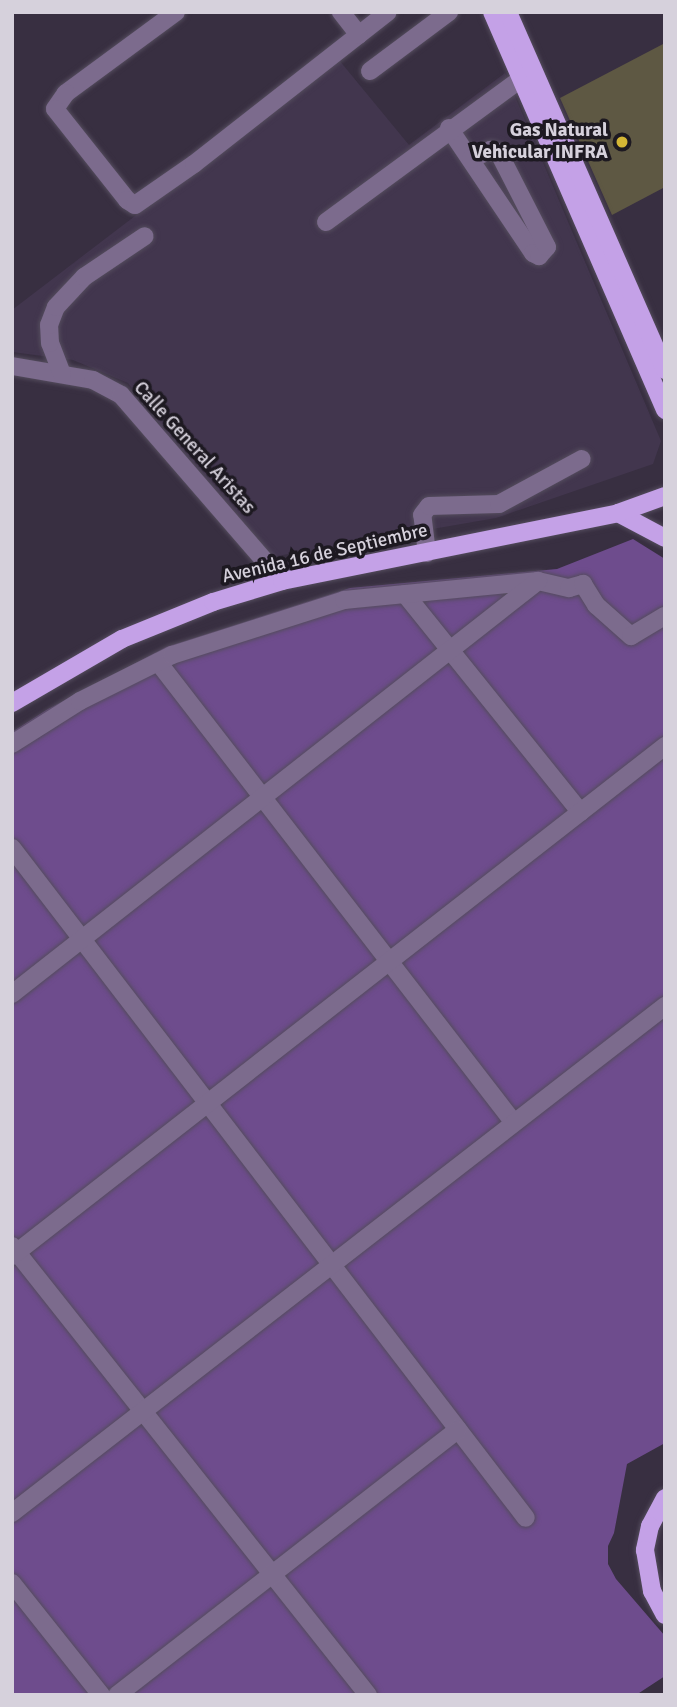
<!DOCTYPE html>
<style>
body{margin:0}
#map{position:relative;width:677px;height:1707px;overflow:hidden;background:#382f41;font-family:Signika,sans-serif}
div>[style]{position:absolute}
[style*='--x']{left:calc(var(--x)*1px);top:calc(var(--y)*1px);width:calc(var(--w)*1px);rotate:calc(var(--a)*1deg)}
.built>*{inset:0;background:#42364e}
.green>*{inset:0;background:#6e4c8d}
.building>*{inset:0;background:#5e5843}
.roads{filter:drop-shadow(0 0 2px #544c5d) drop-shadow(0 0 2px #544c5d)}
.minor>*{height:18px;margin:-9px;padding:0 9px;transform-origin:9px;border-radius:9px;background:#7c6b8d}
.major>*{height:18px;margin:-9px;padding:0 9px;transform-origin:9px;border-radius:9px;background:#c4a1e7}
.dots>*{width:19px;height:19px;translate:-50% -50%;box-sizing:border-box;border:4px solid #1d1921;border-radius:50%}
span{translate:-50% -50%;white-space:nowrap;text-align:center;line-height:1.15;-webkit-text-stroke:7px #1d1921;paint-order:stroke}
.poi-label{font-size:19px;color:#d6d1dc;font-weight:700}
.right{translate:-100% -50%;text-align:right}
.street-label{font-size:19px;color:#d6d1dc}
.frame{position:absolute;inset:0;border:14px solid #d6d1dc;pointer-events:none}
</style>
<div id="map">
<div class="built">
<i style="clip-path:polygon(339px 60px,409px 145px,505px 73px,661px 441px,653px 464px,496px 518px,271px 557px,222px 506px,128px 383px,73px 360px,12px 352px,12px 310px)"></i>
</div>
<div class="green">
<i style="clip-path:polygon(633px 539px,665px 559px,665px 1443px,627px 1464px,614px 1533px,608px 1546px,608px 1564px,616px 1579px,665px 1636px,665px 1676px,636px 1695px,12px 1695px,12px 732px,48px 709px,166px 647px,350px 588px,557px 569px)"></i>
</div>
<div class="building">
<i style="clip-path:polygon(665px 43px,665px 187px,612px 215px,560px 98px)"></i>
</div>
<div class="roads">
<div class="minor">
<i style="--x:176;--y:12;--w:137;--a:143.6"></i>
<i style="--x:66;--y:93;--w:19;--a:125"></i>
<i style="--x:55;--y:109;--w:116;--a:51.6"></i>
<i style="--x:127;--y:200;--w:9;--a:32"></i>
<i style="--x:135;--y:205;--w:72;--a:-34.8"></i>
<i style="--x:194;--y:164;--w:246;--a:-38.1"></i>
<i style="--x:341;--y:12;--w:29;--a:52"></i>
<i style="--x:370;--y:71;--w:99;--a:-36.8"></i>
<i style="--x:449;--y:128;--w:151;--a:56.1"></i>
<i style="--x:533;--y:253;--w:7;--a:27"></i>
<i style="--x:539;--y:256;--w:12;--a:-48"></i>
<i style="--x:547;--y:247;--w:106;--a:-117.1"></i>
<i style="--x:499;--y:153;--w:9;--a:-159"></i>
<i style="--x:491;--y:150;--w:22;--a:156"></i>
<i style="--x:326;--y:222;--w:242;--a:-36.3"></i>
<i style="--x:12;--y:366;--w:82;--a:9.8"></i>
<i style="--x:93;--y:380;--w:32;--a:28"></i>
<i style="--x:121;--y:395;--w:246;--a:49.1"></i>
<i style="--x:62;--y:374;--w:33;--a:-111"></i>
<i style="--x:50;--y:343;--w:18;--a:-93"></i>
<i style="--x:49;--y:325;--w:19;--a:-69"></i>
<i style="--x:56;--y:307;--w:41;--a:-47"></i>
<i style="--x:84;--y:277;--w:73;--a:-33.9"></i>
<i style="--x:427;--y:553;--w:38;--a:-97"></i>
<i style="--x:422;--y:515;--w:11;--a:-52"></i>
<i style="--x:429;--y:506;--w:70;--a:-1.6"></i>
<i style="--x:499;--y:504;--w:94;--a:-28.5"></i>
<i style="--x:405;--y:594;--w:280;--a:51.2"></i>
<i style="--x:158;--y:662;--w:582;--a:52.32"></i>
<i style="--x:12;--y:744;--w:80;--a:-32.3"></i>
<i style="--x:80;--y:701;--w:103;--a:-26.6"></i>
<i style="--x:172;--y:655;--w:181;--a:-17.7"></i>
<i style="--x:344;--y:600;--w:195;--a:-5.6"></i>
<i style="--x:538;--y:581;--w:32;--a:13"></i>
<i style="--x:569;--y:588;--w:15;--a:-16"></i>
<i style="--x:583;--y:584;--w:25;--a:58"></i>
<i style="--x:596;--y:605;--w:47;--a:41.5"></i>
<i style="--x:631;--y:636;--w:39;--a:-31"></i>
<i style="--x:12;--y:848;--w:844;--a:52.51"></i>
<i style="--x:12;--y:994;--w:669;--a:-38.14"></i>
<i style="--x:12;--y:1246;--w:573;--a:51.59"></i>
<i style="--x:12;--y:1256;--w:829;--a:-37.99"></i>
<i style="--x:12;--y:1513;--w:827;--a:-37.83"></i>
<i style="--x:12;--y:1583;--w:143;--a:51.5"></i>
<i style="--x:117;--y:1695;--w:432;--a:-37.9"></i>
</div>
<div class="major">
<i style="--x:492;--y:12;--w:434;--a:66.5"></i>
<i style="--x:508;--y:12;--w:391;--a:66.3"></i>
<i style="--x:618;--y:513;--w:53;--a:28"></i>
<i style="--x:12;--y:703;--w:127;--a:-30.2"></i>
<i style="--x:122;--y:639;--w:98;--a:-22.1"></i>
<i style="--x:213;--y:602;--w:72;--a:-16.9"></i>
<i style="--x:282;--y:581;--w:343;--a:-11.4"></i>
<i style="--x:618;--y:513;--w:50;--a:-19.9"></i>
<i style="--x:665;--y:1498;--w:32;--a:118"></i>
<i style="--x:650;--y:1526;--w:25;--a:102"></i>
<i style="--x:645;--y:1550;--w:42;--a:80.3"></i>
<i style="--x:652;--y:1591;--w:27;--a:62"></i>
</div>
</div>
<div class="dots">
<i style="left:622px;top:142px;background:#d4b635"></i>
</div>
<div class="poi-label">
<span class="right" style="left:608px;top:142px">Gas Natural<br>Vehicular INFRA</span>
</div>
<div class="street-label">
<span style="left:194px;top:448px;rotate:48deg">Calle General Aristas</span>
<span style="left:325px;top:554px;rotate:-13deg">Avenida 16 de Septiembre</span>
</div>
<div class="frame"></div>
</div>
